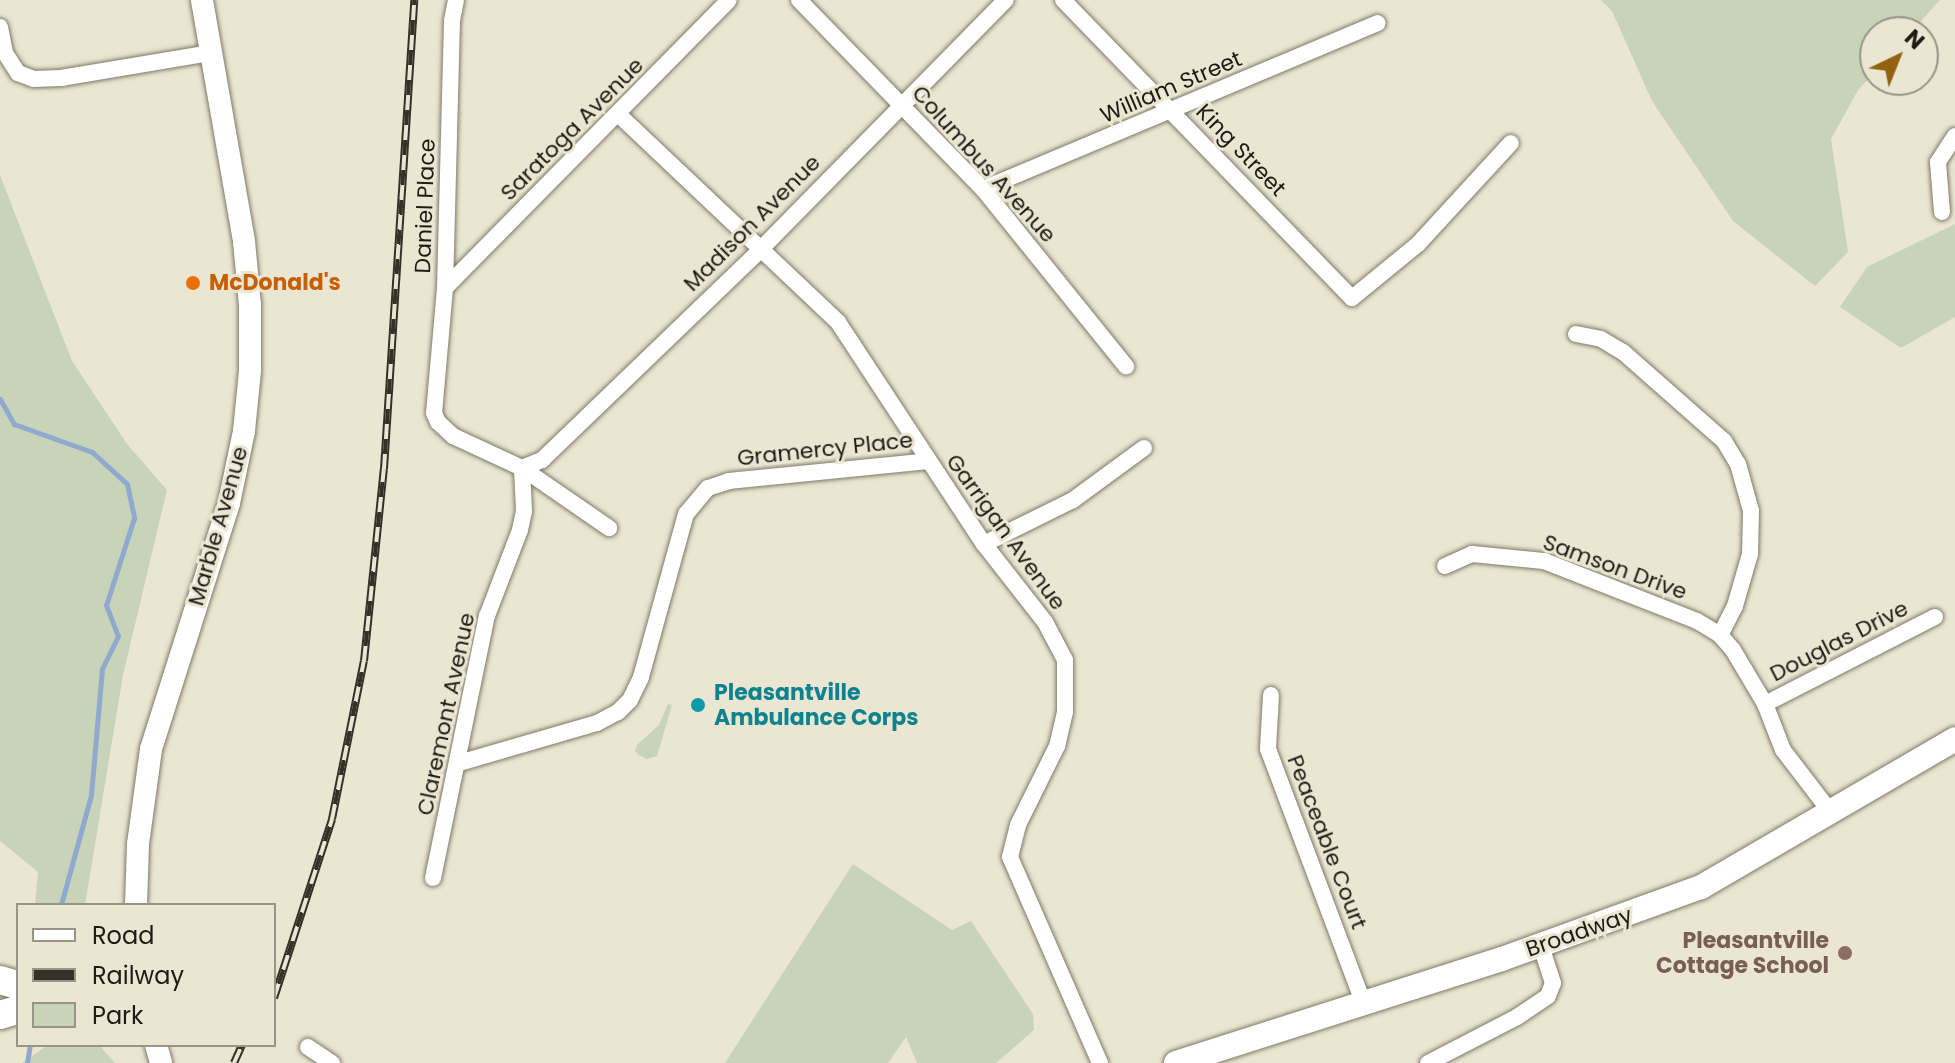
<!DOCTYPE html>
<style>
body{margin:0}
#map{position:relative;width:1955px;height:1063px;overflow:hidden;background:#eae6d2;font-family:Poppins,sans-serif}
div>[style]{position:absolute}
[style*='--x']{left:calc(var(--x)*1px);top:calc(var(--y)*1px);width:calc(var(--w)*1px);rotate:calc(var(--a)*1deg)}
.green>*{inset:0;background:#c7d4b8}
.stream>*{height:5px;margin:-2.5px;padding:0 2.5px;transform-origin:2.5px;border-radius:2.5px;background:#90a9cf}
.roads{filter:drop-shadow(0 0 2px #7e7a68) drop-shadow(0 0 2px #7e7a68)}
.minor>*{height:16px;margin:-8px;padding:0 8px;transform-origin:8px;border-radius:8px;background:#fff}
.tertiary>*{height:22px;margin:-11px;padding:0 11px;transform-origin:11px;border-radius:11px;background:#fff}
.secondary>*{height:24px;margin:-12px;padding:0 12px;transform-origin:12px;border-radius:12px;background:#fff}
.trunk>*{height:28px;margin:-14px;padding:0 14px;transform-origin:14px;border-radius:14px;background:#fff}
.rail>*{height:8px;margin-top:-4px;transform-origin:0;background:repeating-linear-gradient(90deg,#eae6d2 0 15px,#333128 0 30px);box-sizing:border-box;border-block:2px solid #333128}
.dots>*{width:22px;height:22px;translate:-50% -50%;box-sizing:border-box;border:4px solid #eae6d2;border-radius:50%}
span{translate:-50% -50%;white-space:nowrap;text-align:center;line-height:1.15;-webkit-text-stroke:6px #eae6d2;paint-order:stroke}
.street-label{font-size:22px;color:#1d1b14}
.food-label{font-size:22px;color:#c56008;font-weight:700}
.left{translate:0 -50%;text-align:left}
.culture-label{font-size:22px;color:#0d838f;font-weight:700}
.education-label{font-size:22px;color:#785e54;font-weight:700}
.right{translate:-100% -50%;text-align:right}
.legend{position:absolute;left:16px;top:903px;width:260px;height:144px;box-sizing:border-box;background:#eae6d2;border:2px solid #989586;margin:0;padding:10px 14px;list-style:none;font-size:24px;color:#1d1b14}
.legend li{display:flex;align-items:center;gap:16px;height:40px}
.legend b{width:40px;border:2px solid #989586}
.north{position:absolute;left:1859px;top:16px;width:80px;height:80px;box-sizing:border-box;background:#eae6d2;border:2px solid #989586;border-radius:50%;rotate:43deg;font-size:22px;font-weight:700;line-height:32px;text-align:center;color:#1d1b14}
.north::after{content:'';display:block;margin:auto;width:28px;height:36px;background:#91620f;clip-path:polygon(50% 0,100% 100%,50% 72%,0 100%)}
</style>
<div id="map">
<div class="green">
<i style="clip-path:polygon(1601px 0,1940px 0,1911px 32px,1875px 32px,1875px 72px,1858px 90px,1831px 139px,1848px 252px,1815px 286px,1733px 221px,1652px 101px,1612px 11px)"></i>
<i style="clip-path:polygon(0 175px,72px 361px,127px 444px,167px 490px,123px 675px,85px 905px,35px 905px,38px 872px,0 841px)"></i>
<i style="clip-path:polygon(1955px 224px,1955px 317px,1901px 348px,1840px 307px,1867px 267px)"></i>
<i style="clip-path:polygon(668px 704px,672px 705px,657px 756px,647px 759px,639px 755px,635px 751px,637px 745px,659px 725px)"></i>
<i style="clip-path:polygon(853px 864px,952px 930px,971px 921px,1033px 1014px,1034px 1030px,996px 1063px,917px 1063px,906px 1037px,888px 1063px,725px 1063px)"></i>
<i style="clip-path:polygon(48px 1045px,99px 1045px,115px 1063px,22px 1063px)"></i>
</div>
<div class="stream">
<i style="--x:0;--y:399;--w:29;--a:61"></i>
<i style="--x:14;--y:424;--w:83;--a:19.7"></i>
<i style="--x:92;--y:452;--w:47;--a:42.4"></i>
<i style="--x:127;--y:484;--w:35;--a:78"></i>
<i style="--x:134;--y:518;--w:91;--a:107.8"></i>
<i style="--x:106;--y:605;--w:33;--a:69"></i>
<i style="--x:118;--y:636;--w:37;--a:116"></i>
<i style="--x:102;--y:669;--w:126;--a:95"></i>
<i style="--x:91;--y:795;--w:114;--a:105.3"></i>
<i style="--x:27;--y:1063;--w:18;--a:-81"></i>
</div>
<div class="roads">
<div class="minor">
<i style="--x:456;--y:0;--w:21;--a:101"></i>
<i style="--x:452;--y:21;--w:267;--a:91.5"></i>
<i style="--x:445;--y:288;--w:125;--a:95"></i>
<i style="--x:434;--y:413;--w:10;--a:66"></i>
<i style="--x:438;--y:422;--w:21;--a:43"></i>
<i style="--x:453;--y:436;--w:76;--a:24.9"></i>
<i style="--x:522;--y:468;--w:106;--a:34.6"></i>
<i style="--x:799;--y:0;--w:264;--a:45.8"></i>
<i style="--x:983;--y:189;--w:228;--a:51.1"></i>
<i style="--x:1063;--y:0;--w:415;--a:45.9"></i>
<i style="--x:1352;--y:298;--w:85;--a:-39.3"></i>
<i style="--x:1418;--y:244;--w:137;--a:-47.4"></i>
<i style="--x:0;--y:27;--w:26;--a:79"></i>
<i style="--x:5;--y:53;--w:24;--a:57"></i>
<i style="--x:18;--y:73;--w:17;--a:21"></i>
<i style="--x:34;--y:79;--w:27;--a:-2"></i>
<i style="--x:61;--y:78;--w:152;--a:-9.5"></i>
<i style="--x:618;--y:114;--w:303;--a:43.4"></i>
<i style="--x:838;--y:322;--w:266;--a:56.7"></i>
<i style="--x:984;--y:544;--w:99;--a:52"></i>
<i style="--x:1045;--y:622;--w:43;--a:62.2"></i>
<i style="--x:1065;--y:660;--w:52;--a:90"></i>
<i style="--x:1065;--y:712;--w:35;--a:103"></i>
<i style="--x:1057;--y:746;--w:88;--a:116.3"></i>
<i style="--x:1018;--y:825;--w:33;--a:104"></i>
<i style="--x:1010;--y:857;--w:225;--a:66.4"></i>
<i style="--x:983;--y:189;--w:428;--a:-22.8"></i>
<i style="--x:1942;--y:212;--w:50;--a:-94.6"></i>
<i style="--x:1938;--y:162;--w:31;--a:-57"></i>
<i style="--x:445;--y:288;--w:404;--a:-45.4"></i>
<i style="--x:1576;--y:334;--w:25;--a:11"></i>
<i style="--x:1601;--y:339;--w:26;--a:31"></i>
<i style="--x:1623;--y:352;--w:135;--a:41.4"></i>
<i style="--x:1724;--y:441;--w:27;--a:59"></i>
<i style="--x:1738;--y:464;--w:49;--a:74.5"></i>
<i style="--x:1751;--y:511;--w:43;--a:91.3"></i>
<i style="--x:1750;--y:554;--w:54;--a:106.1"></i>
<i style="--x:1735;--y:606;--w:33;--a:117"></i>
<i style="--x:984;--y:544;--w:99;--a:-26.3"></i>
<i style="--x:1073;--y:500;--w:88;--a:-36.2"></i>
<i style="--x:1445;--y:566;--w:30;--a:-24"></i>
<i style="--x:1472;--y:554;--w:72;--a:5.6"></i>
<i style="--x:1544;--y:561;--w:164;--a:21.4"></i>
<i style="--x:1697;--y:621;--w:27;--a:31"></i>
<i style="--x:1720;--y:635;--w:20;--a:49"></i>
<i style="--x:1733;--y:650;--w:63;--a:59.3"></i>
<i style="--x:1765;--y:704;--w:49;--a:68.6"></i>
<i style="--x:1783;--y:750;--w:76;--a:52.5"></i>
<i style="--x:1271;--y:695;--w:54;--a:93.2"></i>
<i style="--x:1268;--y:749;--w:270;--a:69.4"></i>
<i style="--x:1765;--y:704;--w:191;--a:-27.1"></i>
<i style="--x:459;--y:763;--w:144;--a:-16.2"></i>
<i style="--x:597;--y:723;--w:24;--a:-28"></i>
<i style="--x:618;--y:712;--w:17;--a:-45"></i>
<i style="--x:630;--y:700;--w:25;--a:-64"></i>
<i style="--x:641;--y:677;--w:169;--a:-74.6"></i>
<i style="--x:686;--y:514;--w:34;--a:-50"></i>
<i style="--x:708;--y:488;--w:22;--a:-18"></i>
<i style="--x:729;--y:481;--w:200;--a:-5.7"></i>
<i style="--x:433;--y:878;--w:268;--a:-78.4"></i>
<i style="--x:487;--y:616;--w:92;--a:-69"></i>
<i style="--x:520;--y:530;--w:19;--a:-78"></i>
<i style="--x:524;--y:511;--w:43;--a:-92.7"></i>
<i style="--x:522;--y:468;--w:22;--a:-22"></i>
<i style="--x:542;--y:460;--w:304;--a:-43.9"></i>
<i style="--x:761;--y:249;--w:349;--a:-45.5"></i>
<i style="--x:308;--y:1047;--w:29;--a:34"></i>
<i style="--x:1428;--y:1063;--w:100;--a:-27.3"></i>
<i style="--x:1517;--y:1017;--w:37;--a:-34"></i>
<i style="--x:1548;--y:996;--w:14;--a:-69"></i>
<i style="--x:1553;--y:983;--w:40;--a:-108"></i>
</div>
<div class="tertiary">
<i style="--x:136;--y:905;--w:61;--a:-88.1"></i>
<i style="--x:138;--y:844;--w:96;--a:-82.2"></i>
<i style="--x:151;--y:749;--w:258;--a:-72.4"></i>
<i style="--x:229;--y:503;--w:74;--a:-78.2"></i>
<i style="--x:244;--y:431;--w:60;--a:-84.3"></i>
<i style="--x:250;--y:371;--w:66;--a:-90"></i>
<i style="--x:250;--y:305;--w:64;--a:-95.4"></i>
<i style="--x:244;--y:241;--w:245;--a:-99.9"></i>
<i style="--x:156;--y:1045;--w:19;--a:74"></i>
</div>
<div class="secondary">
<i style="--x:1176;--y:1063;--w:342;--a:-17.7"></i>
<i style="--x:1502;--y:959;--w:212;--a:-19.9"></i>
<i style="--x:1701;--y:887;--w:294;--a:-30.2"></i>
</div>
<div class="trunk">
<i style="--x:0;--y:980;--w:18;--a:16"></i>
<i style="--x:0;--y:1015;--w:17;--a:-17"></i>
</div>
</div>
<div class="rail">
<i style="--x:274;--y:998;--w:188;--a:-72"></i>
<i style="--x:332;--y:819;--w:161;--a:-78.6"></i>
<i style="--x:364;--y:661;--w:193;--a:-84.1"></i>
<i style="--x:384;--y:469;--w:470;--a:-86.3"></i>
<i style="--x:234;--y:1063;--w:20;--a:-66"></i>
</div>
<div class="dots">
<i style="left:193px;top:283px;background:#e8710a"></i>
<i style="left:698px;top:705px;background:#0f9aa8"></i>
<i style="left:1845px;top:953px;background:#8d6e63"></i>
</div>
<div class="street-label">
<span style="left:1171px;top:87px;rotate:-23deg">William Street</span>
<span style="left:572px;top:129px;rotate:-45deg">Saratoga Avenue</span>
<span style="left:1241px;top:150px;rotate:46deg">King Street</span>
<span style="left:984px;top:164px;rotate:48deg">Columbus Avenue</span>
<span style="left:425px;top:206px;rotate:-88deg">Daniel Place</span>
<span style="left:752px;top:223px;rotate:-45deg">Madison Avenue</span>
<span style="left:825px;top:449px;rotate:-6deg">Gramercy Place</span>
<span style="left:218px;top:526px;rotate:-74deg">Marble Avenue</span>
<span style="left:1006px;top:532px;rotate:54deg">Garrigan Avenue</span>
<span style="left:1615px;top:567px;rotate:20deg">Samson Drive</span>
<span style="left:1839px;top:641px;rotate:-27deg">Douglas Drive</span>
<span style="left:446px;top:714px;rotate:-78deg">Claremont Avenue</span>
<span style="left:1327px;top:842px;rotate:69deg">Peaceable Court</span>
<span style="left:1579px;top:932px;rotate:-19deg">Broadway</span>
</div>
<div class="food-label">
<span class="left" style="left:209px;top:283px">McDonald's</span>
</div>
<div class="culture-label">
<span class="left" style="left:714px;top:705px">Pleasantville<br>Ambulance Corps</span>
</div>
<div class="education-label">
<span class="right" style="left:1829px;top:953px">Pleasantville<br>Cottage School</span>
</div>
<ul class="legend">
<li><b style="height:10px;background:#fff"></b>Road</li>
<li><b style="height:10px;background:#333128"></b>Railway</li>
<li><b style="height:22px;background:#c7d4b8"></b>Park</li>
</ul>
<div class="north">N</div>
</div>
